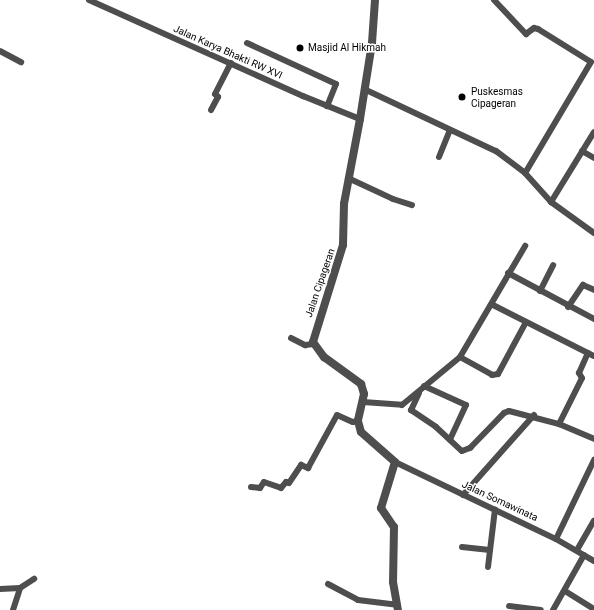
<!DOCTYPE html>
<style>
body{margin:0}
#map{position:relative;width:594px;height:610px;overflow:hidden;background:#fff;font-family:Roboto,sans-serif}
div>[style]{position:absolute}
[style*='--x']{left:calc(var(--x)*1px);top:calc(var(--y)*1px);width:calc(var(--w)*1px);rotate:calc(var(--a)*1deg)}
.minor>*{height:6px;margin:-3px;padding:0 3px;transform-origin:3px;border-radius:3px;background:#4e4e4e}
.tertiary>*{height:8px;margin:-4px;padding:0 4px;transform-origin:4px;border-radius:4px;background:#4e4e4e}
.dots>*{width:11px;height:11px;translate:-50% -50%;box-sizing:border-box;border:2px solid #fff;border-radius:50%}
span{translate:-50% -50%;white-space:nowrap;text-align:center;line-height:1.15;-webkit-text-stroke:3px #fff;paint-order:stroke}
.poi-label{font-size:10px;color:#000}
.left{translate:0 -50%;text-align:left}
.street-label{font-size:10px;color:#000}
</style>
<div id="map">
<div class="minor">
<i style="--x:89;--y:0;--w:235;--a:24.2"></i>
<i style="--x:303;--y:96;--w:61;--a:22"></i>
<i style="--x:494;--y:0;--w:47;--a:46.7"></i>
<i style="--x:526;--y:34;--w:10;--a:-37"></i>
<i style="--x:534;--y:28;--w:4;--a:14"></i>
<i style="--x:538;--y:29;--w:62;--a:31.9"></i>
<i style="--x:591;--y:62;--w:129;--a:120.7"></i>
<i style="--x:247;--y:43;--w:98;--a:24.7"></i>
<i style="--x:336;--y:84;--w:24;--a:112"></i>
<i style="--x:0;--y:51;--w:24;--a:28"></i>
<i style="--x:364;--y:89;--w:146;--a:25.2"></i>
<i style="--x:496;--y:151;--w:36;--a:37"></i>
<i style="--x:525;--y:173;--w:39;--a:48"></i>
<i style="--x:551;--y:202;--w:53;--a:35.8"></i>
<i style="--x:211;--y:110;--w:15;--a:-62"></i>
<i style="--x:218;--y:97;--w:4;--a:-135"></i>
<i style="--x:215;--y:94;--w:35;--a:-63"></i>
<i style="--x:582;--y:151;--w:14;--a:30"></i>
<i style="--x:439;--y:157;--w:29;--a:-68"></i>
<i style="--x:348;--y:178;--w:50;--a:25"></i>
<i style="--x:393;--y:199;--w:20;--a:18"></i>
<i style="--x:551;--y:202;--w:82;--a:-58.4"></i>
<i style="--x:508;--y:273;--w:98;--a:28.1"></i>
<i style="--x:540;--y:291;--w:29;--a:-63"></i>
<i style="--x:493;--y:305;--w:113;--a:26.8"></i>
<i style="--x:568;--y:307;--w:27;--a:-56"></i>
<i style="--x:583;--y:285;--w:12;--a:24"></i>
<i style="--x:291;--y:338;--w:16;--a:27"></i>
<i style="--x:305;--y:345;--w:9;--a:-6"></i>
<i style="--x:460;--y:357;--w:37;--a:29"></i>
<i style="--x:492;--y:375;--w:6;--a:-9"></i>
<i style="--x:498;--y:374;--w:59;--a:-61.7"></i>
<i style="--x:424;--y:386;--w:46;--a:24.3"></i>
<i style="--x:466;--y:405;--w:38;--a:115"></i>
<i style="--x:419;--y:393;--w:19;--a:115"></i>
<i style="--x:411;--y:410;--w:30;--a:34"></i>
<i style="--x:436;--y:427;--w:35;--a:43"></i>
<i style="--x:462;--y:451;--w:9;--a:-21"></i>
<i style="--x:470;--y:448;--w:49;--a:-45.8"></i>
<i style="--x:504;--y:413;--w:5;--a:-22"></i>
<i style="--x:509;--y:411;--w:52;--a:14.6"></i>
<i style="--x:559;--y:424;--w:38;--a:23"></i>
<i style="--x:363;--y:402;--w:39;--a:4"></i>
<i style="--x:402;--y:405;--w:75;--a:-39.6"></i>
<i style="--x:460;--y:357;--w:129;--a:-59.6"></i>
<i style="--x:559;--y:424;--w:51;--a:-63.4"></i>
<i style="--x:582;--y:378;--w:6;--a:-121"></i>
<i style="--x:579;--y:373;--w:22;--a:-66"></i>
<i style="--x:395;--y:462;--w:178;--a:25.6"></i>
<i style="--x:556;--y:539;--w:44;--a:30.1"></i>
<i style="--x:251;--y:487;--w:9;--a:6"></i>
<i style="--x:260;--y:488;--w:7;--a:-56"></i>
<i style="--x:264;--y:482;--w:18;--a:19"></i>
<i style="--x:281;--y:488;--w:8;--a:-50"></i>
<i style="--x:286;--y:482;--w:3;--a:18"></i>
<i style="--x:289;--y:483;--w:22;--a:-56"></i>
<i style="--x:301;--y:465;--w:8;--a:23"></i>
<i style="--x:308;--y:468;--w:60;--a:-61.3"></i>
<i style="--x:337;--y:415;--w:17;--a:24"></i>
<i style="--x:353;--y:422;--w:5;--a:-11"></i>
<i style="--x:463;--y:495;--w:107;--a:-48.4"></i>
<i style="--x:556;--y:539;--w:88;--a:-64.3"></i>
<i style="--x:462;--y:547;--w:28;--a:6"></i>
<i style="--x:577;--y:550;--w:34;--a:-60"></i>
<i style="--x:488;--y:567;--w:58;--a:-83.1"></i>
<i style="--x:328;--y:584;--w:34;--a:28"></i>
<i style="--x:358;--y:600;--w:39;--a:7"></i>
<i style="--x:0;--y:589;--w:20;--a:-3"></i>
<i style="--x:20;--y:588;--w:17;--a:-33"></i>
<i style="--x:565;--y:591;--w:34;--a:32"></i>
<i style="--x:509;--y:606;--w:32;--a:7"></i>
<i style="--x:13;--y:610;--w:23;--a:-72"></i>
<i style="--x:553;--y:610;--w:63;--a:-60.6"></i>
</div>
<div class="tertiary">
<i style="--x:375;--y:0;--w:43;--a:94"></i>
<i style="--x:372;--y:43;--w:77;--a:99"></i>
<i style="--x:360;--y:119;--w:86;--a:100.7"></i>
<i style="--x:344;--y:204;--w:41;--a:91.4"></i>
<i style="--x:343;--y:245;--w:102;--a:107.2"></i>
<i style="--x:313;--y:342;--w:19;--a:54"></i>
<i style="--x:324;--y:357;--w:46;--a:36.1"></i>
<i style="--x:361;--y:384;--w:10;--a:73"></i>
<i style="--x:364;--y:394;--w:28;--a:103"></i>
<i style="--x:358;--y:421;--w:11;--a:75"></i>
<i style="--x:361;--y:432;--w:45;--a:41.4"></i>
<i style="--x:395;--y:462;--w:48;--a:106.9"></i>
<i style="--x:381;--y:508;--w:23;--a:56"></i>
<i style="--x:394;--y:527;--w:55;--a:91"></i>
<i style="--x:393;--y:582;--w:28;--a:80"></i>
</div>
<div class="dots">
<i style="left:300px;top:48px;background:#000"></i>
<i style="left:462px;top:97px;background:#000"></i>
</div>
<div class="poi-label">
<span class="left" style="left:308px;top:48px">Masjid Al Hikmah</span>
<span class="left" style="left:471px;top:97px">Puskesmas<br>Cipageran</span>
</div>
<div class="street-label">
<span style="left:228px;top:52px;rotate:24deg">Jalan Karya Bhakti RW XVI</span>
<span style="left:320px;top:283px;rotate:-71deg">Jalan Cipageran</span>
<span style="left:500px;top:501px;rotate:25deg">Jalan Somawinata</span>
</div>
</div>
